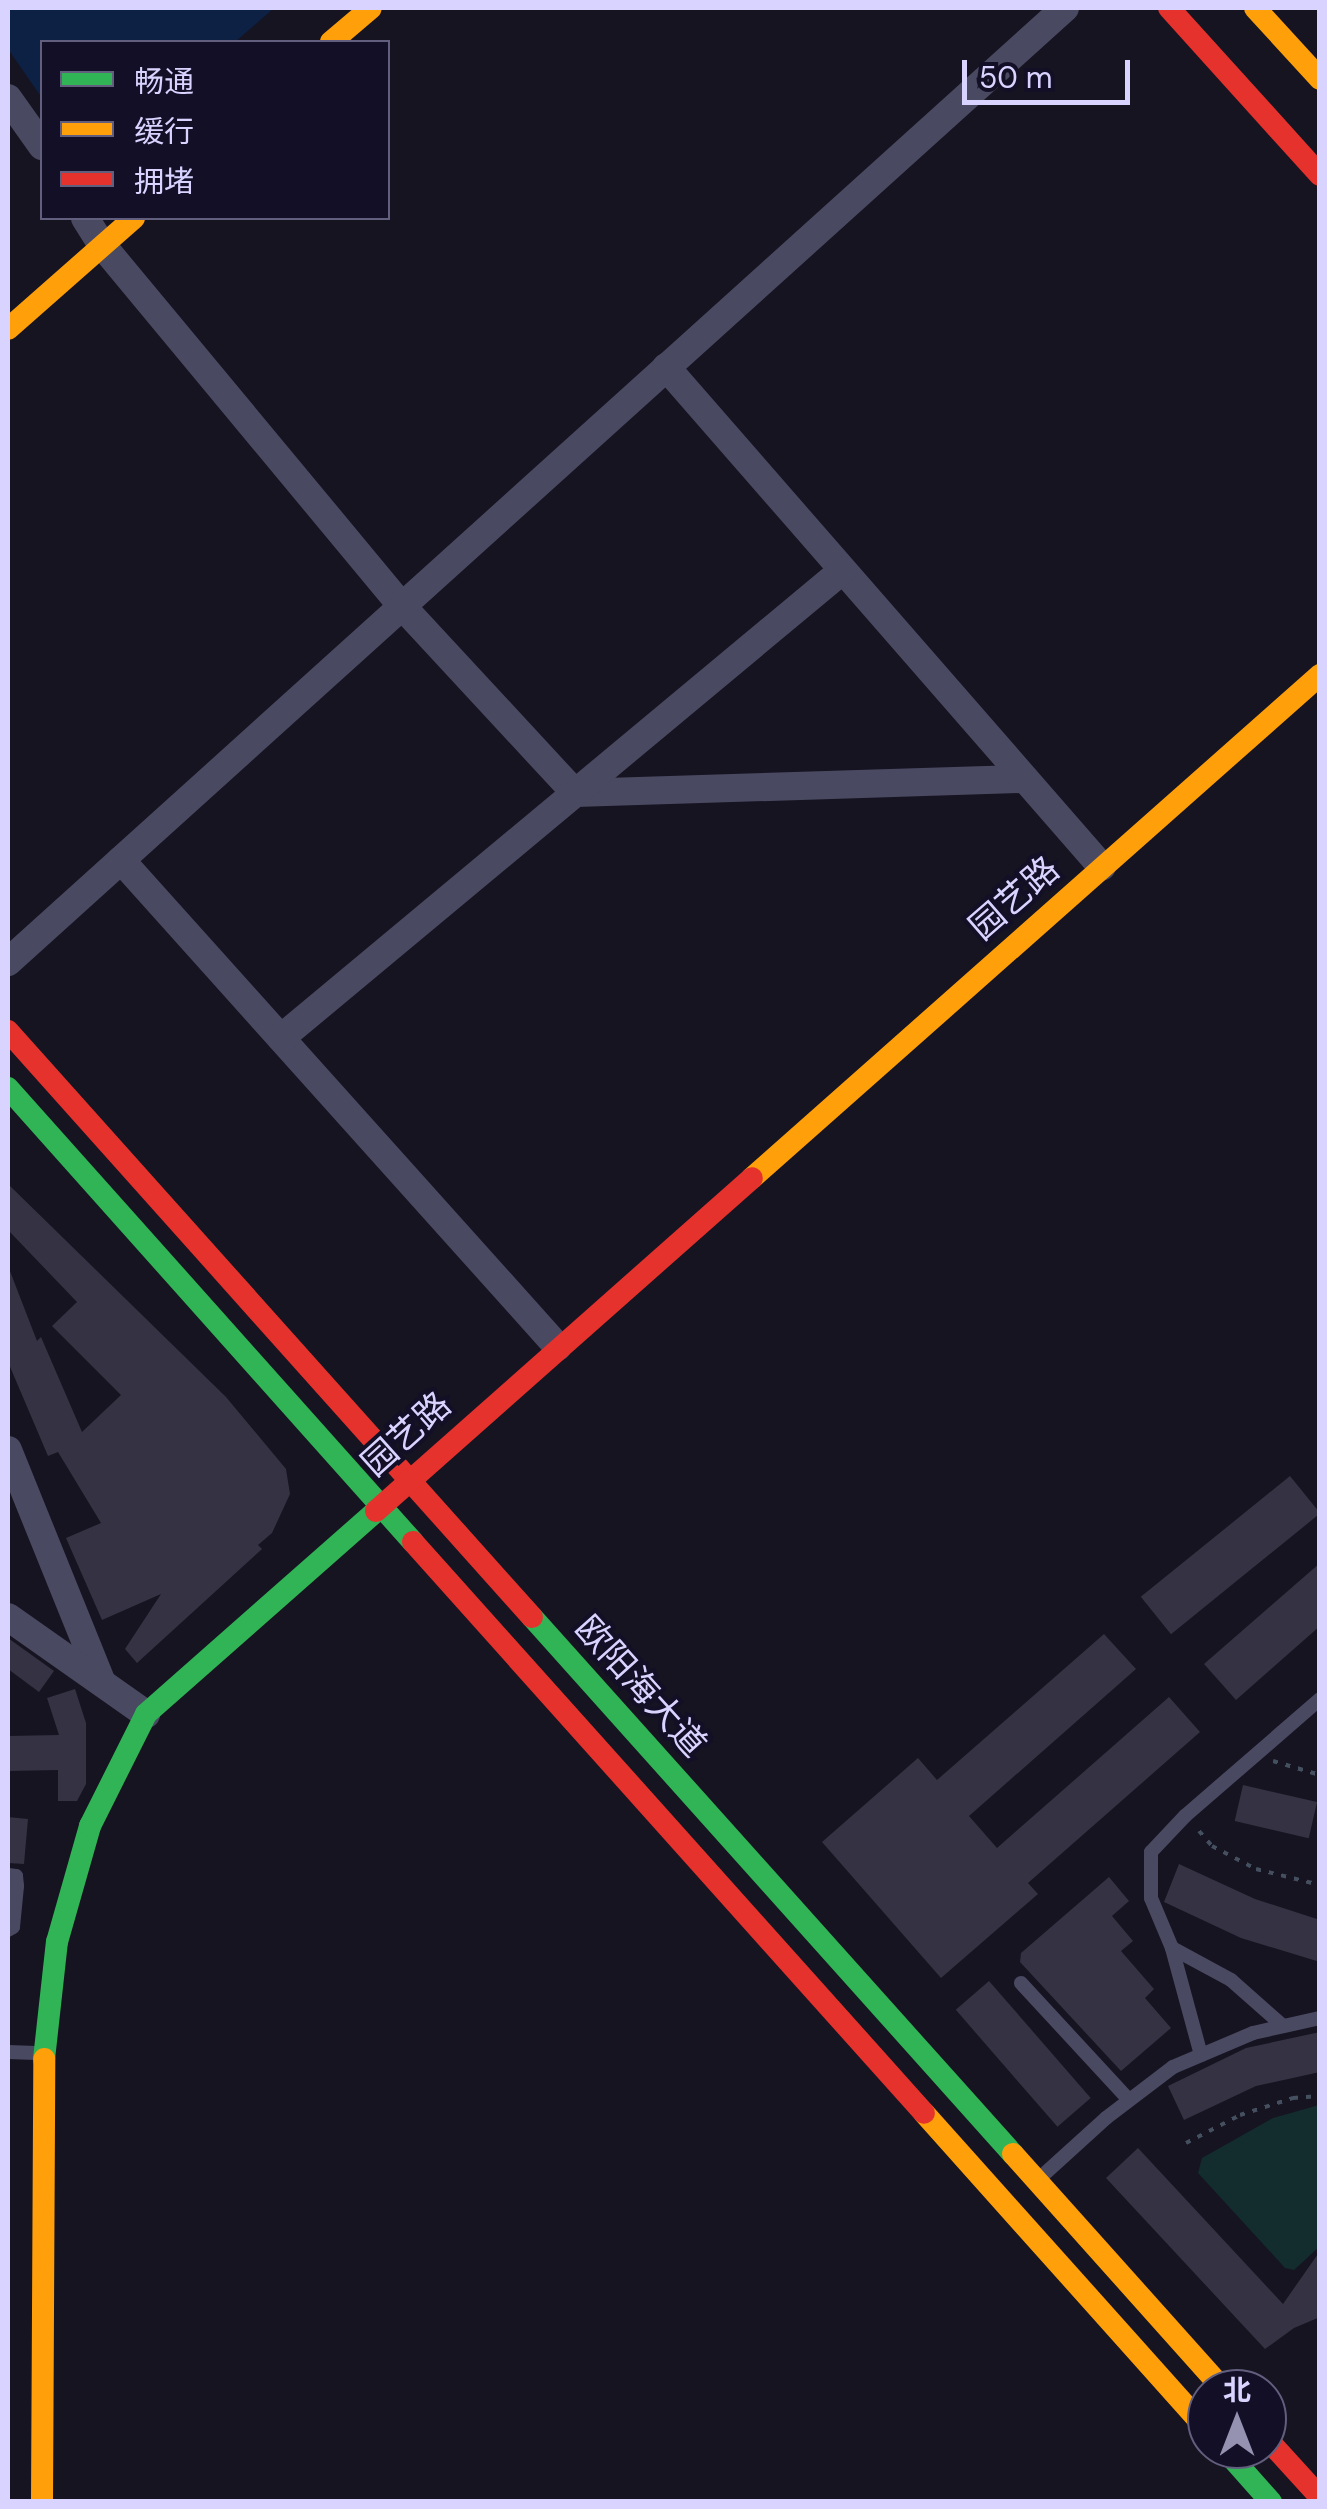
<!DOCTYPE html>
<meta charset="utf-8">
<style>
body{margin:0}
#map{position:relative;width:1327px;height:2509px;overflow:hidden;background:#161421;font-family:"DM Sans","Noto Sans SC",sans-serif}
div>[style]{position:absolute}
[style*='--x']{left:calc(var(--x)*1px);top:calc(var(--y)*1px);width:calc(var(--w)*1px);rotate:calc(var(--a)*1deg)}
.green>*{inset:0;background:#132c2d}
.water>*{inset:0;background:#0d2144}
.building>*{inset:0;background:#343243;transform-origin:0 0}
.path>*{height:4px;margin-top:-2px;transform-origin:0;background:repeating-linear-gradient(90deg,#44505f 0 5px,transparent 0 13px)}
.lane>*{height:14px;margin:-7px;padding:0 7px;transform-origin:7px;border-radius:7px;background:#4a4962}
.street>*{height:28px;margin:-14px;padding:0 14px;transform-origin:14px;border-radius:14px;background:#4a4962}
.fast>*{height:22px;margin:-11px;padding:0 11px;transform-origin:11px;border-radius:11px;background:#30b455}
.slow>*{height:22px;margin:-11px;padding:0 11px;transform-origin:11px;border-radius:11px;background:#ff9f0a}
.jam>*{height:22px;margin:-11px;padding:0 11px;transform-origin:11px;border-radius:11px;background:#e5322d}
span{translate:-50% -50%;white-space:nowrap;text-align:center;line-height:1.15;-webkit-text-stroke:8px #130f26;paint-order:stroke}
.street-label{font-size:35px;color:#d9d4ff}
.frame{position:absolute;inset:0;border:10px solid #d9d4ff;pointer-events:none}
.legend{position:absolute;left:40px;top:40px;width:350px;height:180px;box-sizing:border-box;background:#130f26;border:2px solid #625e7d;margin:0;padding:12px 18px;list-style:none;font-size:30px;color:#d9d4ff}
.legend li{display:flex;align-items:center;gap:20px;height:50px}
.legend b{width:50px;border:2px solid #625e7d}
.north{position:absolute;left:1187px;top:2369px;width:100px;height:100px;box-sizing:border-box;background:#130f26;border:2px solid #625e7d;border-radius:50%;rotate:0deg;font-size:28px;font-weight:700;line-height:40px;text-align:center;color:#d9d4ff}
.north::after{content:'';display:block;margin:auto;width:35px;height:45px;background:#9591b1;clip-path:polygon(50% 0,100% 100%,50% 72%,0 100%)}
.scale{position:absolute;left:962px;top:60px;width:168px;height:45px;box-sizing:border-box;border:5px solid #d9d4ff;border-top:0;padding-left:12px;font-size:30px;line-height:35px;white-space:nowrap;color:#d9d4ff;-webkit-text-stroke:8px #130f26;paint-order:stroke}
</style>
<div id="map">
<div class="green">
<i style="clip-path:polygon(1319px 2105px,1319px 2247px,1294px 2270px,1285px 2268px,1198px 2173px,1202px 2158px,1273px 2118px)"></i>
</div>
<div class="water">
<i style="clip-path:polygon(8px 8px,274px 8px,235px 42px,42px 42px,42px 98px,8px 49px)"></i>
</div>
<div class="building">
<i style="clip-path:polygon(8px 1184px,226px 1397px,286px 1469px,290px 1494px,272px 1533px,258px 1545px,262px 1549px,137px 1663px,125px 1649px,161px 1594px,102px 1620px,66px 1538px,101px 1523px,58px 1452px,48px 1456px,8px 1362px,8px 1266px,37px 1341px,41px 1337px,82px 1432px,121px 1395px,52px 1326px,77px 1302px,8px 1230px)"></i>
<i style="left:1290px;top:1476px;width:48px;height:192px;rotate:51deg"></i>
<i style="clip-path:polygon(1320px 1563px,1320px 1626px,1236px 1700px,1204px 1664px)"></i>
<i style="clip-path:polygon(1104px 1634px,1136px 1669px,969px 1816px,997px 1848px,1169px 1697px,1200px 1732px,1028px 1883px,1038px 1894px,941px 1978px,822px 1842px,918px 1758px,937px 1780px)"></i>
<i style="clip-path:polygon(8px 1638px,54px 1671px,39px 1692px,8px 1669px)"></i>
<i style="clip-path:polygon(75px 1689px,86px 1723px,86px 1784px,77px 1801px,58px 1801px,58px 1770px,8px 1771px,8px 1736px,59px 1735px,47px 1698px)"></i>
<i style="left:1243px;top:1785px;width:76px;height:37px;rotate:13deg"></i>
<i style="clip-path:polygon(8px 1817px,28px 1819px,24px 1864px,8px 1863px)"></i>
<i style="clip-path:polygon(1179px 1864px,1255px 1899px,1320px 1920px,1320px 1962px,1241px 1938px,1164px 1902px)"></i>
<i style="clip-path:polygon(1109px 1877px,1129px 1901px,1112px 1916px,1133px 1941px,1121px 1951px,1154px 1989px,1145px 1998px,1171px 2028px,1121px 2071px,1020px 1962px,1021px 1953px)"></i>
<i style="left:989px;top:1981px;width:155px;height:44px;rotate:49deg"></i>
<i style="clip-path:polygon(1320px 2032px,1320px 2072px,1256px 2086px,1184px 2120px,1168px 2086px,1246px 2048px)"></i>
<i style="clip-path:polygon(1138px 2148px,1283px 2304px,1320px 2251px,1320px 2317px,1294px 2328px,1265px 2349px,1106px 2178px)"></i>
</div>
<div class="path">
<i style="--x:1273;--y:1761;--w:49;--a:16.6"></i>
<i style="--x:1199;--y:1831;--w:20;--a:49"></i>
<i style="--x:1212;--y:1846;--w:50;--a:27.6"></i>
<i style="--x:1256;--y:1869;--w:66;--a:14"></i>
<i style="--x:1186;--y:2143;--w:61;--a:-27.4"></i>
<i style="--x:1240;--y:2115;--w:56;--a:-17.8"></i>
<i style="--x:1293;--y:2098;--w:27;--a:-4"></i>
</div>
<div class="lane">
<i style="--x:8;--y:1875;--w:8;--a:7"></i>
<i style="--x:16;--y:1876;--w:10;--a:84"></i>
<i style="--x:17;--y:1886;--w:41;--a:95.6"></i>
<i style="--x:13;--y:1927;--w:6;--a:149"></i>
<i style="--x:1172;--y:1948;--w:67;--a:28.5"></i>
<i style="--x:1231;--y:1980;--w:69;--a:41.5"></i>
<i style="--x:1021;--y:1983;--w:159;--a:47.3"></i>
<i style="--x:8;--y:2052;--w:35;--a:2"></i>
<i style="--x:1201;--y:2055;--w:111;--a:-105.2"></i>
<i style="--x:1172;--y:1948;--w:54;--a:-112.8"></i>
<i style="--x:1151;--y:1898;--w:46;--a:-90"></i>
<i style="--x:1151;--y:1852;--w:50;--a:-46.6"></i>
<i style="--x:1185;--y:1816;--w:179;--a:-40.9"></i>
<i style="--x:1041;--y:2177;--w:88;--a:-42.2"></i>
<i style="--x:1106;--y:2118;--w:84;--a:-37.3"></i>
<i style="--x:1173;--y:2067;--w:87;--a:-23"></i>
<i style="--x:1253;--y:2033;--w:69;--a:-12.6"></i>
</div>
<div class="street">
<i style="--x:8;--y:98;--w:59;--a:54.7"></i>
<i style="--x:85;--y:218;--w:32;--a:58"></i>
<i style="--x:102;--y:245;--w:469;--a:50.3"></i>
<i style="--x:402;--y:606;--w:255;--a:47.2"></i>
<i style="--x:575;--y:793;--w:450;--a:-1.8"></i>
<i style="--x:666;--y:367;--w:663;--a:48.91"></i>
<i style="--x:121;--y:860;--w:654;--a:48.1"></i>
<i style="--x:8;--y:962;--w:1424;--a:-42.07"></i>
<i style="--x:281;--y:1038;--w:731;--a:-39.79"></i>
<i style="--x:8;--y:1450;--w:251;--a:68"></i>
<i style="--x:8;--y:1617;--w:169;--a:35.1"></i>
</div>
<div class="fast">
<i style="--x:8;--y:1088;--w:608;--a:48.26"></i>
<i style="--x:532;--y:1617;--w:721;--a:48.15"></i>
<i style="--x:44;--y:2059;--w:118;--a:-83.7"></i>
<i style="--x:57;--y:1942;--w:121;--a:-74.1"></i>
<i style="--x:90;--y:1826;--w:125;--a:-63.4"></i>
<i style="--x:146;--y:1714;--w:307;--a:-41.4"></i>
<i style="--x:1224;--y:2449;--w:71;--a:48.4"></i>
</div>
<div class="slow">
<i style="--x:1255;--y:8;--w:96;--a:47.5"></i>
<i style="--x:331;--y:42;--w:52;--a:-40.4"></i>
<i style="--x:8;--y:329;--w:168;--a:-41.4"></i>
<i style="--x:752;--y:1178;--w:759;--a:-41.53"></i>
<i style="--x:924;--y:2113;--w:425;--a:48.2"></i>
<i style="--x:1013;--y:2154;--w:315;--a:48.2"></i>
<i style="--x:42;--y:2502;--w:443;--a:-89.7"></i>
</div>
<div class="jam">
<i style="--x:1169;--y:8;--w:225;--a:47.9"></i>
<i style="--x:8;--y:1031;--w:786;--a:48.2"></i>
<i style="--x:376;--y:1511;--w:502;--a:-41.53"></i>
<i style="--x:413;--y:1542;--w:766;--a:48.17"></i>
<i style="--x:1267;--y:2439;--w:79;--a:47.6"></i>
</div>
<div class="street-label">
<span style="left:1014px;top:898px;rotate:-41deg">园艺路</span>
<span style="left:406px;top:1434px;rotate:-42deg">园艺路</span>
<span style="left:641px;top:1686px;rotate:48deg">欧阳海大道</span>
</div>
<div class="frame"></div>
<ul class="legend">
<li><b style="height:12px;background:#30b455"></b>畅通</li>
<li><b style="height:12px;background:#ff9f0a"></b>缓行</li>
<li><b style="height:12px;background:#e5322d"></b>拥堵</li>
</ul>
<div class="north">北</div>
<div class="scale">50 m</div>
</div>
